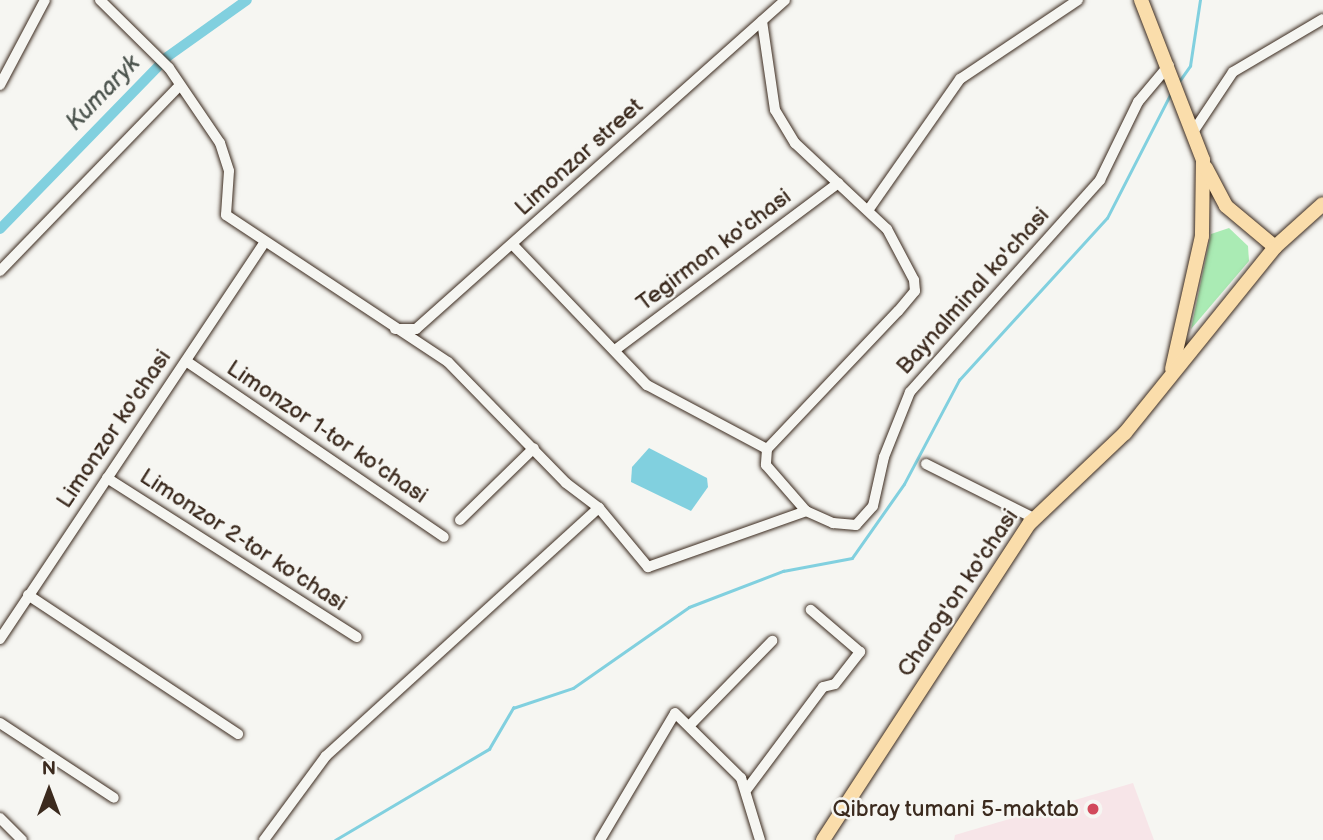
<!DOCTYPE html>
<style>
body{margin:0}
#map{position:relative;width:1323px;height:840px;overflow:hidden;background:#f6f6f2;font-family:"Balsamiq Sans",sans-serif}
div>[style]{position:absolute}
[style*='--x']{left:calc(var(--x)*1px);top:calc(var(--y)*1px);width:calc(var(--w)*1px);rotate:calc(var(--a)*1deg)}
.built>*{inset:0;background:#f7e5e8}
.green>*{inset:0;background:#aaebb4}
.water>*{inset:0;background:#81d0df}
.stream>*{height:2.5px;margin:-1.25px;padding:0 1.25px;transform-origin:1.25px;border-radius:1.25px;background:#81d0df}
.canal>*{height:10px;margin:-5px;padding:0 5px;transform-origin:5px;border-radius:5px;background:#81d0df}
.roads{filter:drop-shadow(0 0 2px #3b2a1e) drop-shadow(0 0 2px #3b2a1e)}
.minor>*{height:10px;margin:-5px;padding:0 5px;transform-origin:5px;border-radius:5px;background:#f6f6f2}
.major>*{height:14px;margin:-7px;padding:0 7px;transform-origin:7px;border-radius:7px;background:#faddab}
.dots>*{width:19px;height:19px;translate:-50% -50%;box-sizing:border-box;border:4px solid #f6f6f2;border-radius:50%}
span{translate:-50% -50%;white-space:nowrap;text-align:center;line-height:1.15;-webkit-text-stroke:5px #f6f6f2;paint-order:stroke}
.street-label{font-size:23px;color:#3b2a1e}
.poi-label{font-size:23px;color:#3b2a1e}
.right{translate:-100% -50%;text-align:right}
.water-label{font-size:24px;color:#4c544e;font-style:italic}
.north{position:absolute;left:14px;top:756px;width:70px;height:70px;-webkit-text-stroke:5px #f6f6f2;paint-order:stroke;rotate:0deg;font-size:19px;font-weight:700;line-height:28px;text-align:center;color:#3b2a1e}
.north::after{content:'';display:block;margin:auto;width:24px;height:32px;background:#3b2a1e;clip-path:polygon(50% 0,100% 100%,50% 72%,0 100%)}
</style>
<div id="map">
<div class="built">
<i style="clip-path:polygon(1133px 783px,1154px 840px,954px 840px,955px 835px)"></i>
</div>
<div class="green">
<i style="clip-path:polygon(1229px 228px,1248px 246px,1249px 261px,1191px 329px,1211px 234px)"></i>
</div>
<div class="water">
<i style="clip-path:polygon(649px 448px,707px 478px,708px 487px,691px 511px,631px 482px,632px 467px)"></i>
</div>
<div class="stream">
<i style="--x:1178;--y:83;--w:21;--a:-55"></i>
<i style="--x:1190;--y:66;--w:67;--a:-81.4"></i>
<i style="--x:335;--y:840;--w:179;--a:-30.6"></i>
<i style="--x:489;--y:749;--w:48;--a:-59.7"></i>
<i style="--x:513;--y:708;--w:63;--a:-18.4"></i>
<i style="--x:573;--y:688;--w:141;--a:-34.9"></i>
<i style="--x:689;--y:607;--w:101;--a:-21"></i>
<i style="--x:783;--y:571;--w:70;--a:-10.7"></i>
<i style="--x:852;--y:558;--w:90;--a:-54.9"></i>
<i style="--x:904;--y:484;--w:118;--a:-62.1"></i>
<i style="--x:959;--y:380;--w:219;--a:-47.6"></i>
<i style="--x:1107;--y:218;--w:138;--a:-62.9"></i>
</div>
<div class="canal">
<i style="--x:0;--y:229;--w:240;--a:-45.8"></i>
<i style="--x:167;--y:57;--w:98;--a:-35.5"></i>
</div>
<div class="roads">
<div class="minor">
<i style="--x:100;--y:0;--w:97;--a:44.6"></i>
<i style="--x:169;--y:68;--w:91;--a:55.8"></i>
<i style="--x:220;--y:143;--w:29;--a:72"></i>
<i style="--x:229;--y:171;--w:44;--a:93.9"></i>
<i style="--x:226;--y:215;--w:266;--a:33.5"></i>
<i style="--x:448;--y:362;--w:169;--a:45.7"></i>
<i style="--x:566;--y:483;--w:41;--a:37.1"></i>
<i style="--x:599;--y:508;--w:77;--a:50.3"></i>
<i style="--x:648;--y:567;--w:168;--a:-19.5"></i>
<i style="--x:762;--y:21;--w:90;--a:81.7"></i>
<i style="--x:775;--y:110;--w:39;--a:59"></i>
<i style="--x:795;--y:143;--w:126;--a:43.1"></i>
<i style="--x:887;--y:229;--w:58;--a:62.1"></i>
<i style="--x:914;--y:280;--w:11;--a:85"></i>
<i style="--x:915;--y:291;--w:26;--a:130"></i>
<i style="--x:898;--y:311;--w:190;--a:133.5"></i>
<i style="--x:767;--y:449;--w:16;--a:94"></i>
<i style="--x:766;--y:465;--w:61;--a:49"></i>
<i style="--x:806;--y:511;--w:30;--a:24"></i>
<i style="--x:833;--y:523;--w:23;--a:5"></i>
<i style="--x:856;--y:525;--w:25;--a:-48"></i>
<i style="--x:873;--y:506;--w:50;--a:-77.3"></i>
<i style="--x:884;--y:457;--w:70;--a:-68.2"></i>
<i style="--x:910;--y:392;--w:285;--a:-48.1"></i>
<i style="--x:1100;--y:180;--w:87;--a:-64"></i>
<i style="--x:1138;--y:102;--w:48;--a:-50"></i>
<i style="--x:0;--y:85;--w:96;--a:-62.1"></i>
<i style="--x:1193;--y:132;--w:72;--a:-56.3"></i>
<i style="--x:1233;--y:72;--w:104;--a:-30.5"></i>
<i style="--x:869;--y:209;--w:159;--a:-55"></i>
<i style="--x:960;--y:79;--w:142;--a:-33.8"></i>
<i style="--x:513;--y:245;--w:194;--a:46.3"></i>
<i style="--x:647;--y:385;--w:136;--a:28.1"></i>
<i style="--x:0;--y:271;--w:257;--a:-45.9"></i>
<i style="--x:395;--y:329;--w:21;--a:0"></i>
<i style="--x:416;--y:329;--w:494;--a:-41.7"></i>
<i style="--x:615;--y:350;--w:279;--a:-36.8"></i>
<i style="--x:186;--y:361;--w:312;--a:34.3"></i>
<i style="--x:926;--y:464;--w:121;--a:26.6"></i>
<i style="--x:107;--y:478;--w:296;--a:32.5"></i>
<i style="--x:460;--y:520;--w:103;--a:-44.2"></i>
<i style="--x:28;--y:595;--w:252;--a:33.5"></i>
<i style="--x:0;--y:639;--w:476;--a:-56.3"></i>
<i style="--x:0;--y:723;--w:136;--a:33.3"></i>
<i style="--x:692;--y:723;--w:115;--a:-45.7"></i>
<i style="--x:747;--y:789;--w:127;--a:-53.3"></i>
<i style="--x:823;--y:687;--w:12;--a:-14"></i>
<i style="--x:835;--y:684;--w:41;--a:-52"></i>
<i style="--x:860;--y:652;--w:65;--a:-139.4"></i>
<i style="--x:0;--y:818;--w:31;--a:45"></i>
<i style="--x:264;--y:840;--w:104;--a:-53.6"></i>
<i style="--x:326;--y:756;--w:369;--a:-42.3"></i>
<i style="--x:600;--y:840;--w:147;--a:-59.4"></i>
<i style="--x:675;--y:713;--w:93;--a:44.6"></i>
<i style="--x:741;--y:778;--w:65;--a:73"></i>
</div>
<div class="major">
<i style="--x:1141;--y:0;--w:172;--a:68.8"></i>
<i style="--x:1203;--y:160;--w:76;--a:90.8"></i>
<i style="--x:1202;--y:236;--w:136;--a:102.7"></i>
<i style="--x:1206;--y:168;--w:43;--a:62.2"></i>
<i style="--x:1226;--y:206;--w:64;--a:39.9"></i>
<i style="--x:823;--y:840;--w:379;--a:-56.9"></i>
<i style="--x:1030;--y:523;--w:131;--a:-43.5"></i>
<i style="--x:1125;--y:433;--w:239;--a:-51.1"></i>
<i style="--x:1275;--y:247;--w:64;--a:-41.9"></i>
</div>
</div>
<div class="dots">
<i style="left:1093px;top:809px;background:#d1495b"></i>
</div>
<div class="street-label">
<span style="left:579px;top:157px;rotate:-42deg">Limonzar street</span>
<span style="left:714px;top:250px;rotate:-37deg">Tegirmon ko'chasi</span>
<span style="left:973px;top:291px;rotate:-48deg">Baynalminal ko'chasi</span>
<span style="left:114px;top:429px;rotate:-56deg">Limonzor ko'chasi</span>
<span style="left:327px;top:432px;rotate:34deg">Limonzor 1-tor ko'chasi</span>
<span style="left:243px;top:540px;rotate:33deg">Limonzor 2-tor ko'chasi</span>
<span style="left:958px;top:593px;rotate:-56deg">Charog'on ko'chasi</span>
</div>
<div class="poi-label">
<span class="right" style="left:1079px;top:809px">Qibray tumani 5-maktab</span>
</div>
<div class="water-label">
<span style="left:103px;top:93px;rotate:-46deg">Kumaryk</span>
</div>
<div class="north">N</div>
</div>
